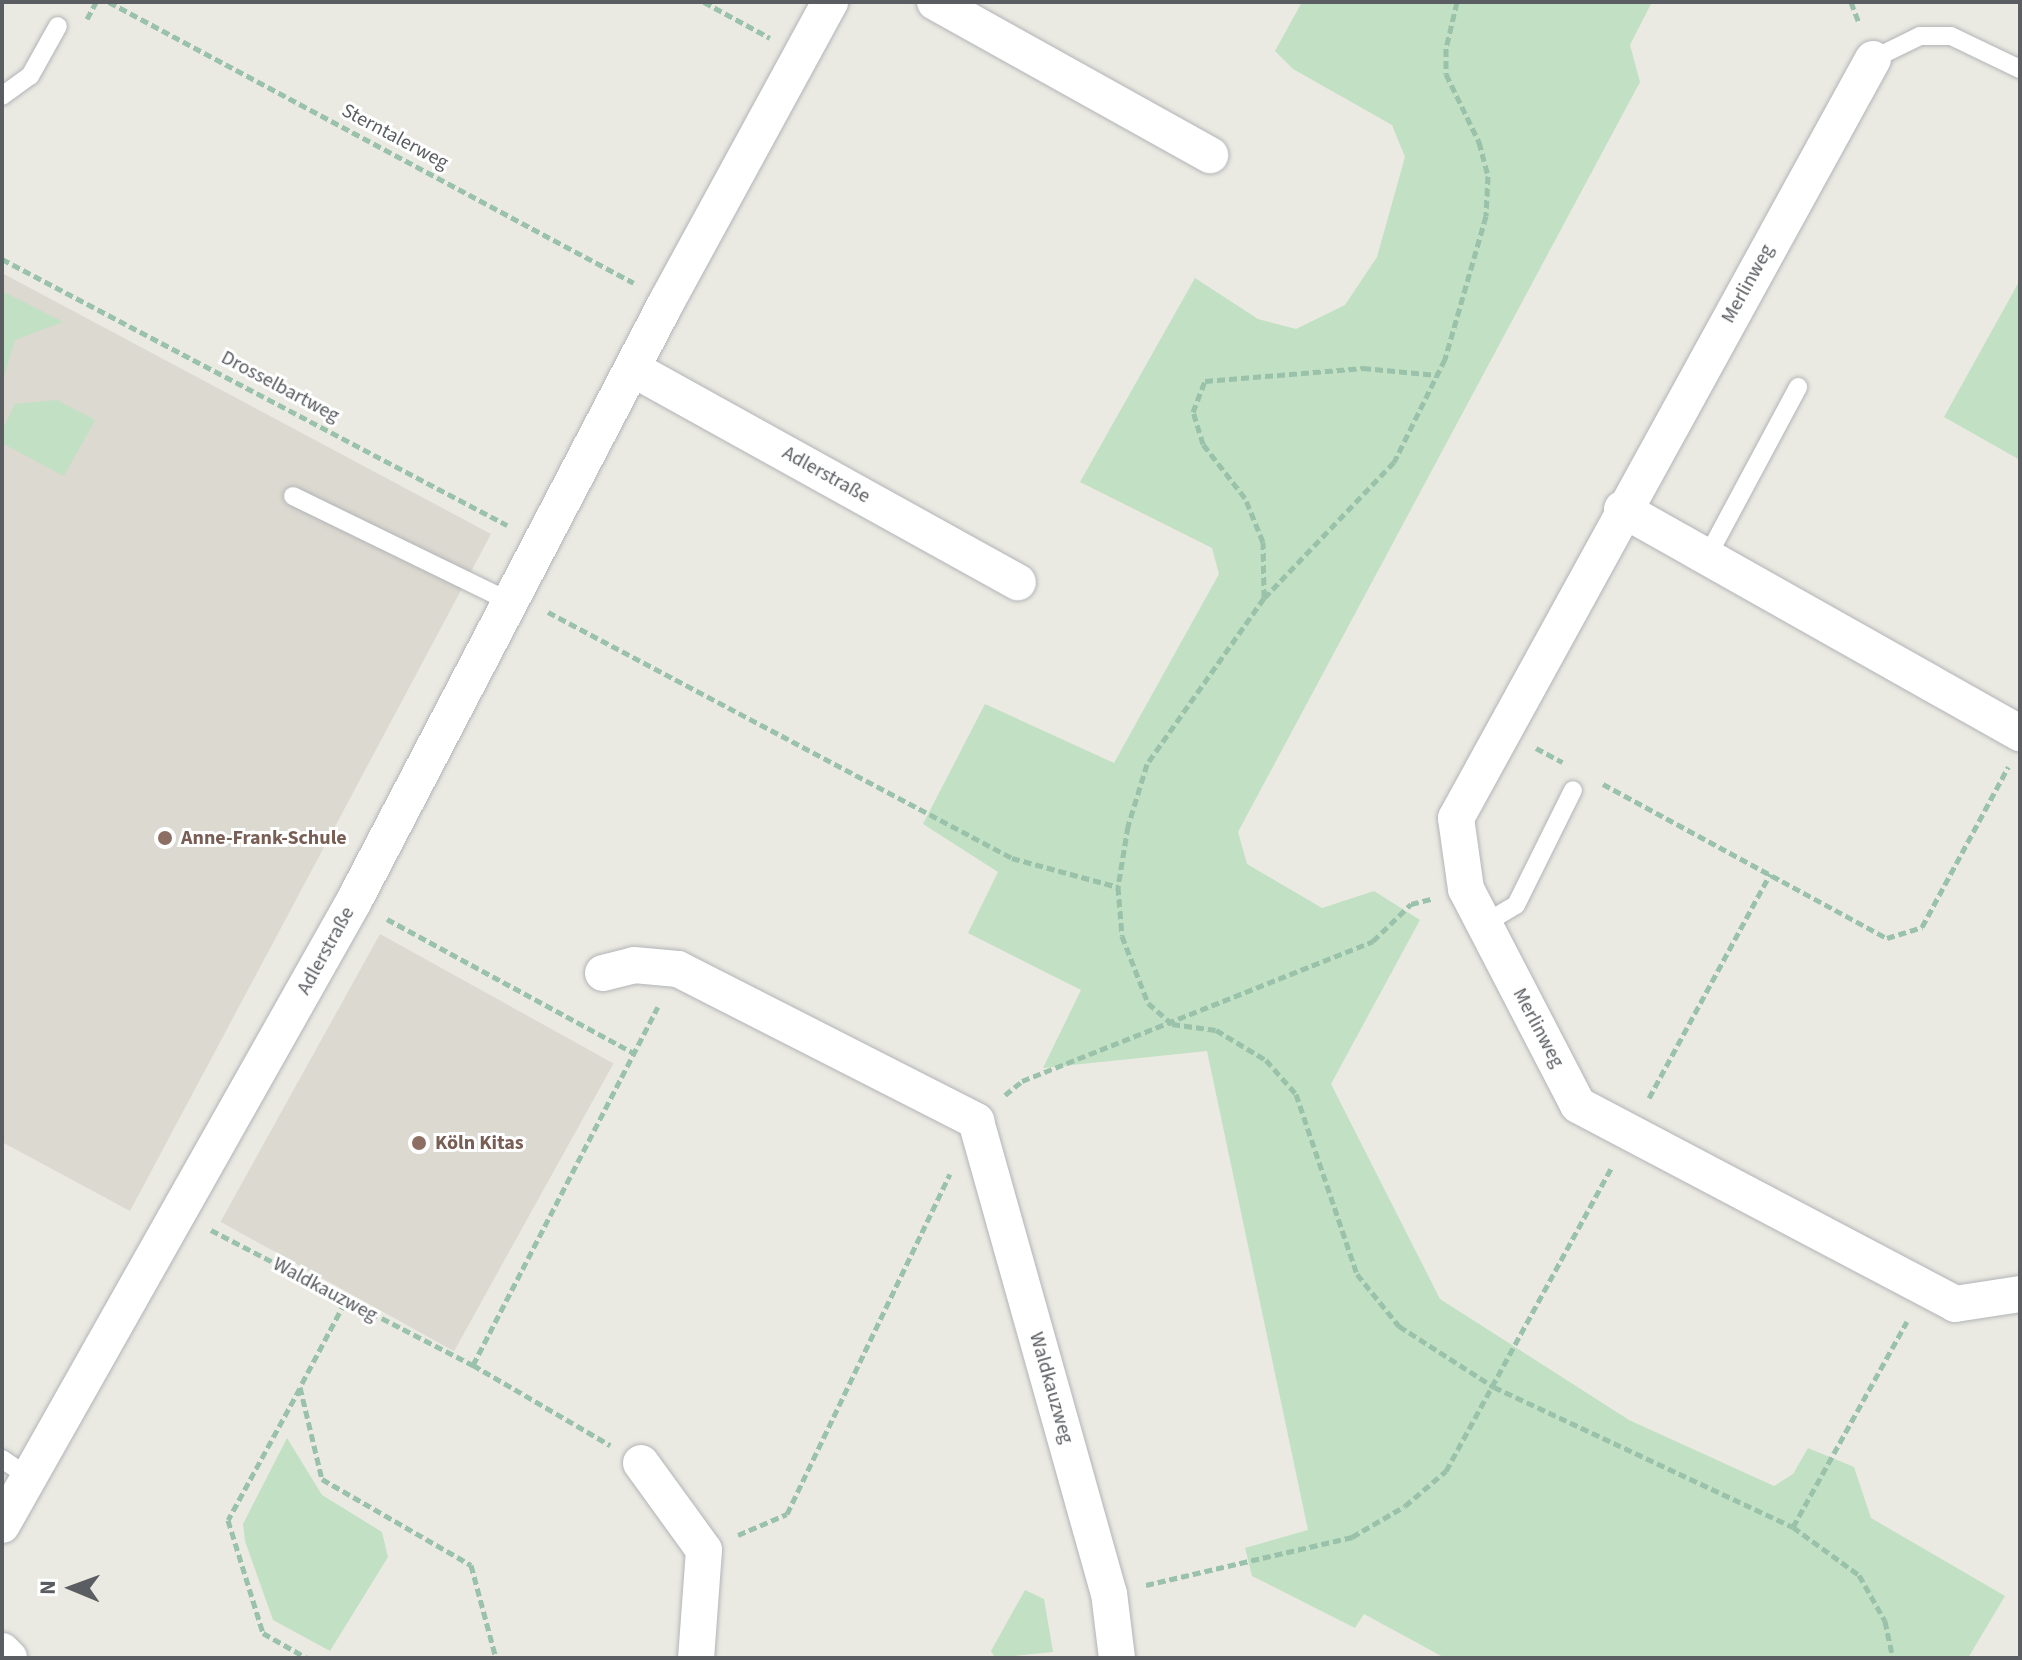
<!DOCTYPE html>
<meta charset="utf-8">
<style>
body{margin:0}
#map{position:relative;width:2022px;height:1660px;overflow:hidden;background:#ebeae2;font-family:"Source Sans 3",sans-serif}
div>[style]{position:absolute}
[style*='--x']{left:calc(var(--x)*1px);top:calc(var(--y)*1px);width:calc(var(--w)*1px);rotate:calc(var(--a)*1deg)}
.education>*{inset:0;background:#dbd9d0;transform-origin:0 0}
.green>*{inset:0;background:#c1e0c4}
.path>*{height:5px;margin-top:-2.5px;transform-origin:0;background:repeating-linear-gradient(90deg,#9ac1a9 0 8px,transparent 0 12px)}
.roads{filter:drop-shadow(0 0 2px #b2b4b8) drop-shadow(0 0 2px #b2b4b8)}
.service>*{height:18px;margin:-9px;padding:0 9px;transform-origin:9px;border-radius:9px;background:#fff}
.minor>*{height:36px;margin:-18px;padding:0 18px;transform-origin:18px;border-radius:18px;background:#fff}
.dots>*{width:22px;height:22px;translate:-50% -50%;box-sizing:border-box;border:4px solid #fff;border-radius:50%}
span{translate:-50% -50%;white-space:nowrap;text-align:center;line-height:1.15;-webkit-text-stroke:6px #fff;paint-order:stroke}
.street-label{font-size:20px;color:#5a5d61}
.education-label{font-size:20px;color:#785e54;font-weight:700}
.left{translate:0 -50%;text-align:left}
.frame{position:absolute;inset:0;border:4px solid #5a5d61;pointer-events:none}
.north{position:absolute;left:32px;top:1548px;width:80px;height:80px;-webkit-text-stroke:6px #fff;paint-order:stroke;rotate:271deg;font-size:22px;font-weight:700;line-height:32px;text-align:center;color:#5a5d61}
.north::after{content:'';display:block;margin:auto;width:28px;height:36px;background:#5a5d61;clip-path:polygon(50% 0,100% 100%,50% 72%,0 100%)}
</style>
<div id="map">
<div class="education">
<i style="clip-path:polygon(2px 273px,491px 534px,130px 1211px,2px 1142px)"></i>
<i style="left:380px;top:934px;width:267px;height:329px;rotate:29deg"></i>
</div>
<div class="green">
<i style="clip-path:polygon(1302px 2px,1652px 2px,1630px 45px,1640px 82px,1238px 832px,1247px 864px,1322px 908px,1374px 891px,1420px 920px,1331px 1084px,1440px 1299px,1629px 1420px,1774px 1486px,1793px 1474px,1808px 1448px,1854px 1467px,1871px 1518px,2005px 1596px,1968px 1658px,1445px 1658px,1364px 1614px,1355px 1628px,1252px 1576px,1245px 1548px,1308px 1530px,1207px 1051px,1043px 1068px,1081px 990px,968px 933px,998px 872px,923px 824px,985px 704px,1114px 763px,1219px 574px,1212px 548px,1080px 482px,1195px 278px,1258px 319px,1296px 329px,1345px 305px,1377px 257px,1405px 157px,1392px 125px,1293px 69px,1275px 51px)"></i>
<i style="clip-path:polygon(2020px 280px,2020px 460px,1944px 417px)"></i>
<i style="clip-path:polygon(2px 291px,63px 322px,15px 340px,2px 383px)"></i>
<i style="clip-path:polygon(57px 400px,95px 420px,64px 476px,2px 443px,2px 430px,15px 404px)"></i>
<i style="clip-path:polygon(287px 1438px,322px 1495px,382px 1532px,388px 1557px,330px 1651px,273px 1620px,245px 1541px,243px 1524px)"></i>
<i style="clip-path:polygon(1025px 1590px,1044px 1599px,1053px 1652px,995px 1658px,991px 1651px)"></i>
</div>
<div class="path">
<i style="--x:109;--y:2;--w:595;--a:28.16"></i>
<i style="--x:704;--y:2;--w:75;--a:28.6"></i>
<i style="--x:1457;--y:2;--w:47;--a:103.4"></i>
<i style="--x:1446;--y:48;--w:26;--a:90"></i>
<i style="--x:1446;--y:74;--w:76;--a:64.1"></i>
<i style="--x:1479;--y:142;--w:35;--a:75"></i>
<i style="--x:1488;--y:176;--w:40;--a:92.9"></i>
<i style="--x:1486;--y:216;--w:149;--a:106"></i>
<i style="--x:1445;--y:359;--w:115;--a:116.3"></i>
<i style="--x:1394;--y:462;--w:188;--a:133.7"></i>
<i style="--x:1264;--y:598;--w:203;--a:125.2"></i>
<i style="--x:1147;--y:764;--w:65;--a:107"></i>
<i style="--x:1128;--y:826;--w:62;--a:99.3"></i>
<i style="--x:1118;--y:887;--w:49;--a:85.3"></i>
<i style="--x:1122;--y:936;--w:72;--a:68.8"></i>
<i style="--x:1148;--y:1003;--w:32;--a:41"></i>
<i style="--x:1172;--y:1024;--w:44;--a:7.8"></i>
<i style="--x:1216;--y:1030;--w:58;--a:31"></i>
<i style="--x:1266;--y:1060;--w:45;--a:48.6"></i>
<i style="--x:1296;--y:1094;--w:190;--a:71.3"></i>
<i style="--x:1357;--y:1274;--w:67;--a:51.1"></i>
<i style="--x:1399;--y:1326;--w:113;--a:32.7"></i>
<i style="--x:1494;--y:1387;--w:330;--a:25.1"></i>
<i style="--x:1793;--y:1527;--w:82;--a:36"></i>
<i style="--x:1859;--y:1575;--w:53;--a:60.5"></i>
<i style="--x:1885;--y:1621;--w:38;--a:78"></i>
<i style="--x:1851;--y:2;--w:22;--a:69"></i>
<i style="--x:87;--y:19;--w:19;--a:-62"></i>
<i style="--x:2;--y:259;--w:571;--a:27.78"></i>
<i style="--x:1264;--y:597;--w:55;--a:-91"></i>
<i style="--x:1263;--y:542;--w:48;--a:-112.2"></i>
<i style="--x:1245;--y:498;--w:68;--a:-127.9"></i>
<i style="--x:1203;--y:444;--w:34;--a:-107"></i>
<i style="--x:1193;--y:412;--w:33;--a:-69"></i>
<i style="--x:1205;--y:381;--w:159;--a:-4.7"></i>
<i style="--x:1363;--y:368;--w:74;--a:5.4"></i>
<i style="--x:548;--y:612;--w:525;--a:27.93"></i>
<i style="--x:1012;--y:858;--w:110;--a:15.3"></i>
<i style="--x:1536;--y:748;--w:30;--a:28"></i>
<i style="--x:1603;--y:784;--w:323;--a:28.5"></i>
<i style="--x:1887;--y:938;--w:37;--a:-17"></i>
<i style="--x:1922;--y:927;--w:182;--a:-61.7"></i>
<i style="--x:387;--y:919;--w:281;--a:28.5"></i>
<i style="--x:1005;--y:1095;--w:22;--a:-39"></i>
<i style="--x:1022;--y:1081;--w:378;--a:-21.7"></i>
<i style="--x:1373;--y:941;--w:53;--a:-44.2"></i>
<i style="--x:1411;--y:904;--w:21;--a:-14"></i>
<i style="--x:1649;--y:1098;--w:255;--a:-61.6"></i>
<i style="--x:211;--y:1230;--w:295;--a:27.3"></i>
<i style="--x:473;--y:1365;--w:159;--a:30.3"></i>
<i style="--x:345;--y:1302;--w:96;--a:117.9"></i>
<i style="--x:300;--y:1387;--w:95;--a:76.6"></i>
<i style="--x:322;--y:1479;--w:172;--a:30"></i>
<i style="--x:471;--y:1565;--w:96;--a:75"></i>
<i style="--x:473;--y:1365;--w:403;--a:-62.7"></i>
<i style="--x:300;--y:1388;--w:150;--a:118.6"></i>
<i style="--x:228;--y:1520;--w:118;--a:72.8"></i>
<i style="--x:263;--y:1633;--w:51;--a:29.6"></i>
<i style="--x:1793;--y:1527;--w:235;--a:-61"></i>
<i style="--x:738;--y:1535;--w:53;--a:-23.2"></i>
<i style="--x:787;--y:1514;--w:377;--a:-64.4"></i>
<i style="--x:1146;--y:1585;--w:212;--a:-13.1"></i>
<i style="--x:1352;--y:1537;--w:61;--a:-30.3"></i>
<i style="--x:1405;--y:1506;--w:54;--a:-40.5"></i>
<i style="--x:1446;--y:1471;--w:346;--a:-61.4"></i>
</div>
<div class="roads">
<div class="service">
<i style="--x:1873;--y:59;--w:52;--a:-26.1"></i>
<i style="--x:1920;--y:36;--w:31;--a:0"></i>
<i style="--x:1951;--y:36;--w:76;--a:25.6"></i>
<i style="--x:2;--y:96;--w:34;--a:-36"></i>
<i style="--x:30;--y:76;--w:57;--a:-60.8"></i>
<i style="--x:293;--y:496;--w:244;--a:26"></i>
<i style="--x:1707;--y:557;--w:193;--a:-61.8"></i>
<i style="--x:1484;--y:924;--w:37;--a:-31"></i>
<i style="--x:1516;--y:905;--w:128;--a:-63.6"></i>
<i style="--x:2;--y:1459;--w:32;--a:34"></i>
</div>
<div class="minor">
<i style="--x:935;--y:2;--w:315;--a:29.1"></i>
<i style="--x:1873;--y:59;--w:866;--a:118.78"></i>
<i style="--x:1456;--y:818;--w:72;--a:82"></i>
<i style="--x:1466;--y:889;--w:243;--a:62.6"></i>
<i style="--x:1578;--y:1105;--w:426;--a:27.8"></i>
<i style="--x:1955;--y:1304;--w:66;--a:-8.7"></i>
<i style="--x:633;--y:369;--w:440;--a:29"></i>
<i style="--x:1622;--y:509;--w:457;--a:29.4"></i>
<i style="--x:603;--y:973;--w:32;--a:-14"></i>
<i style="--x:634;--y:965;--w:44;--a:5.2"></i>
<i style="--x:678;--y:969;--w:335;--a:27"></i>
<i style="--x:976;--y:1121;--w:490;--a:74.3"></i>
<i style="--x:1109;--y:1593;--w:65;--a:83"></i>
<i style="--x:641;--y:1463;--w:107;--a:54.1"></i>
<i style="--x:704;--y:1550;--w:108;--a:94.2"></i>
<i style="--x:2;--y:1525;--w:716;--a:-60.57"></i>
<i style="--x:354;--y:901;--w:677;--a:-62.45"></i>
<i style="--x:667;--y:301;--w:341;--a:-61.4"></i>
<i style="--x:2;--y:1651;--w:10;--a:45"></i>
</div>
</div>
<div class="dots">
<i style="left:165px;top:838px;background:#8d6e63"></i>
<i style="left:419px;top:1143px;background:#8d6e63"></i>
</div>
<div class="street-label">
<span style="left:395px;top:137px;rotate:28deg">Sterntalerweg</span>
<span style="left:1748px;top:284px;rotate:-61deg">Merlinweg</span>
<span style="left:280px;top:387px;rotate:28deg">Drosselbartweg</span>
<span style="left:826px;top:475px;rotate:29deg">Adlerstraße</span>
<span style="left:326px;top:951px;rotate:-61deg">Adlerstraße</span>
<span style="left:1538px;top:1028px;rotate:62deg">Merlinweg</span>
<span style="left:325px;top:1290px;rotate:28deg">Waldkauzweg</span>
<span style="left:1051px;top:1388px;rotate:74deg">Waldkauzweg</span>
</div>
<div class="education-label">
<span class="left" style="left:181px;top:838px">Anne-Frank-Schule</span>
<span class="left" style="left:435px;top:1143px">Köln Kitas</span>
</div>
<div class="frame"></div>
<div class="north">N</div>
</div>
